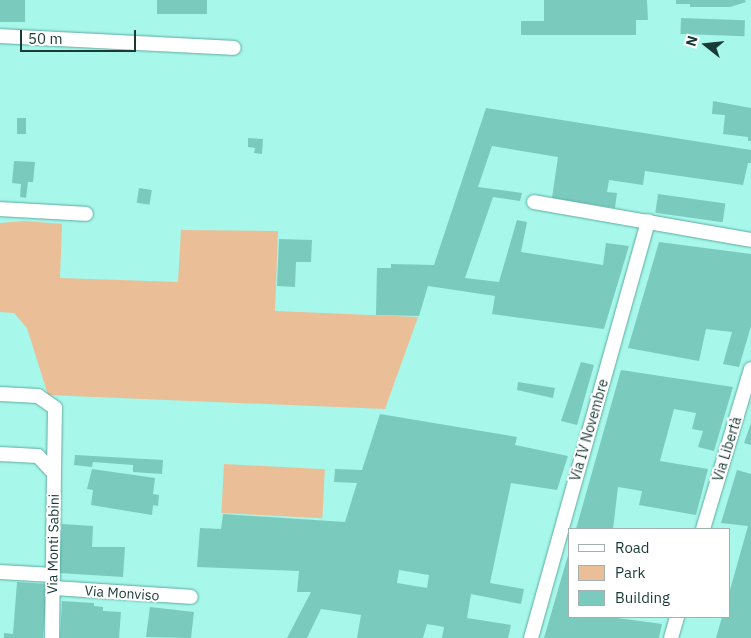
<!DOCTYPE html>
<meta charset="utf-8">
<style>
body{margin:0}
#map{position:relative;width:751px;height:638px;overflow:hidden;background:#a7f7ea;font-family:"IBM Plex Sans",sans-serif}
div>[style]{position:absolute}
[style*='--x']{left:calc(var(--x)*1px);top:calc(var(--y)*1px);width:calc(var(--w)*1px);rotate:calc(var(--a)*1deg)}
.green>*{inset:0;background:#eabe96;transform-origin:0 0}
.building>*{inset:0;background:#7bcabe;transform-origin:0 0}
.roads{filter:drop-shadow(0 0 1px #5caba0) drop-shadow(0 0 1px #5caba0)}
.minor>*{height:14px;margin:-7px;padding:0 7px;transform-origin:7px;border-radius:7px;background:#fff}
span{translate:-50% -50%;white-space:nowrap;text-align:center;line-height:1.15;-webkit-text-stroke:4px #fff;paint-order:stroke}
.street-label{font-size:14px;color:#193a36}
.legend{position:absolute;left:568px;top:528px;width:162px;height:90px;box-sizing:border-box;background:#fff;border:1px solid #a3b0af;margin:0;padding:6px 9px;list-style:none;font-size:15px;color:#193a36}
.legend li{display:flex;align-items:center;gap:10px;height:25px}
.legend b{width:25px;border:1px solid #a3b0af}
.north{position:absolute;left:681px;top:20px;width:50px;height:50px;-webkit-text-stroke:4px #fff;paint-order:stroke;rotate:286deg;font-size:14px;font-weight:700;line-height:20px;text-align:center;color:#193a36}
.north::after{content:'';display:block;margin:auto;width:18px;height:22px;background:#193a36;clip-path:polygon(50% 0,100% 100%,50% 72%,0 100%)}
.scale{position:absolute;left:20px;top:30px;width:116px;height:22px;box-sizing:border-box;border:2px solid #193a36;border-top:0;padding-left:6px;font-size:15px;line-height:18px;white-space:nowrap;color:#193a36;-webkit-text-stroke:4px #fff;paint-order:stroke}
</style>
<div id="map">
<div class="green">
<i style="clip-path:polygon(25px 221px,62px 224px,60px 278px,178px 282px,181px 230px,278px 231px,275px 311px,418px 317px,385px 409px,48px 395px,27px 328px,14px 313px,0 312px,0 223px)"></i>
<i style="left:224px;top:464px;width:101px;height:49px;rotate:3deg"></i>
</div>
<div class="building">
<i style="left:0;top:0;width:25px;height:22px"></i>
<i style="left:157px;top:0;width:50px;height:14px"></i>
<i style="clip-path:polygon(544px 0,647px 0,648px 20px,636px 20px,636px 35px,521px 35px,521px 21px,544px 21px)"></i>
<i style="clip-path:polygon(676px 0,745px 0,746px 2px,730px 7px,690px 7px,690px 4px,676px 4px)"></i>
<i style="left:681px;top:18px;width:64px;height:16px;rotate:2deg"></i>
<i style="clip-path:polygon(713px 101px,751px 108px,751px 141px,748px 141px,748px 137px,723px 134px,725px 115px,712px 114px)"></i>
<i style="clip-path:polygon(486px 108px,751px 150px,751px 163px,748px 163px,743px 185px,645px 171px,643px 185px,609px 180px,607px 192px,617px 193px,615px 208px,552px 198px,558px 157px,492px 146px,478px 187px,522px 193px,520px 201px,493px 197px,465px 278px,499px 282px,517px 220px,527px 222px,521px 252px,603px 265px,606px 243px,629px 246px,604px 329px,492px 314px,495px 296px,428px 286px,419px 316px,376px 315px,377px 268px,391px 268px,391px 264px,434px 265px)"></i>
<i style="left:17px;top:118px;width:9px;height:16px"></i>
<i style="clip-path:polygon(248px 138px,263px 139px,262px 154px,254px 153px,255px 148px,248px 147px)"></i>
<i style="clip-path:polygon(14px 161px,35px 162px,33px 182px,28px 182px,26px 198px,20px 197px,21px 184px,12px 183px)"></i>
<i style="left:139px;top:188px;width:13px;height:15px;rotate:9deg"></i>
<i style="left:658px;top:194px;width:68px;height:19px;rotate:8deg"></i>
<i style="clip-path:polygon(279px 239px,312px 240px,311px 262px,296px 262px,295px 287px,277px 286px)"></i>
<i style="clip-path:polygon(659px 242px,751px 254px,751px 326px,739px 367px,723px 364px,732px 332px,706px 329px,699px 361px,628px 348px)"></i>
<i style="clip-path:polygon(581px 362px,594px 365px,577px 425px,561px 421px)"></i>
<i style="clip-path:polygon(621px 370px,733px 387px,714px 451px,698px 447px,703px 431px,692px 429px,696px 413px,674px 409px,660px 461px,708px 469px,696px 515px,639px 505px,642px 491px,618px 487px,613px 529px,576px 529px)"></i>
<i style="clip-path:polygon(518px 382px,555px 388px,553px 398px,517px 390px)"></i>
<i style="clip-path:polygon(evenodd,380px 414px,517px 437px,515px 445px,568px 456px,557px 490px,511px 483px,490px 583px,524px 589px,521px 604px,471px 594px,467px 618px,511px 625px,508px 638px,442px 638px,444px 627px,427px 624px,423px 638px,357px 638px,361px 615px,321px 609px,307px 638px,287px 638px,311px 592px,297px 592px,299px 571px,197px 567px,200px 528px,221px 529px,223px 514px,345px 522px,357px 483px,334px 482px,335px 469px,362px 470px,380px 414px,399px 570px,429px 575px,427px 588px,397px 583px,399px 570px)"></i>
<i style="clip-path:polygon(751px 423px,751px 445px,744px 443px)"></i>
<i style="clip-path:polygon(75px 455px,163px 460px,162px 474px,133px 472px,133px 465px,93px 462px,92px 467px,74px 465px)"></i>
<i style="clip-path:polygon(92px 469px,155px 478px,153px 494px,159px 495px,158px 506px,153px 505px,152px 515px,91px 505px,93px 490px,87px 489px)"></i>
<i style="clip-path:polygon(737px 470px,751px 474px,751px 638px,716px 638px,722px 617px,730px 617px,730px 590px,748px 526px,721px 523px)"></i>
<i style="clip-path:polygon(62px 524px,93px 526px,92px 547px,125px 547px,123px 577px,59px 573px)"></i>
<i style="clip-path:polygon(569px 552px,570px 617px,610px 617px,662px 624px,659px 638px,544px 638px)"></i>
<i style="clip-path:polygon(17px 582px,47px 584px,43px 638px,4px 638px,4px 633px,13px 634px)"></i>
<i style="clip-path:polygon(62px 601px,94px 603px,94px 606px,103px 607px,103px 611px,121px 612px,119px 638px,60px 638px)"></i>
<i style="clip-path:polygon(150px 607px,194px 612px,191px 638px,146px 637px)"></i>
</div>
<div class="roads">
<div class="minor">
<i style="--x:0;--y:36;--w:234;--a:2.9"></i>
<i style="--x:534;--y:202;--w:220;--a:9.9"></i>
<i style="--x:0;--y:209;--w:86;--a:3.3"></i>
<i style="--x:0;--y:394;--w:38;--a:3"></i>
<i style="--x:38;--y:396;--w:21;--a:35"></i>
<i style="--x:55;--y:408;--w:65;--a:90.9"></i>
<i style="--x:0;--y:454;--w:38;--a:3"></i>
<i style="--x:38;--y:456;--w:23;--a:47"></i>
<i style="--x:54;--y:473;--w:165;--a:90.7"></i>
<i style="--x:703;--y:529;--w:167;--a:-73.3"></i>
<i style="--x:0;--y:572;--w:53;--a:3.2"></i>
<i style="--x:53;--y:588;--w:138;--a:3.7"></i>
<i style="--x:531;--y:638;--w:433;--a:-74.3"></i>
<i style="--x:671;--y:638;--w:22;--a:-74"></i>
</div>
</div>
<div class="street-label">
<span style="left:589px;top:430px;rotate:-74deg">Via IV Novembre</span>
<span style="left:727px;top:449px;rotate:-73deg">Via Libertà</span>
<span style="left:53px;top:544px;rotate:-89deg">Via Monti Sabini</span>
<span style="left:122px;top:593px;rotate:4deg">Via Monviso</span>
</div>
<ul class="legend">
<li><b style="height:6px;background:#fff"></b>Road</li>
<li><b style="height:14px;background:#eabe96"></b>Park</li>
<li><b style="height:14px;background:#7bcabe"></b>Building</li>
</ul>
<div class="north">N</div>
<div class="scale">50 m</div>
</div>
